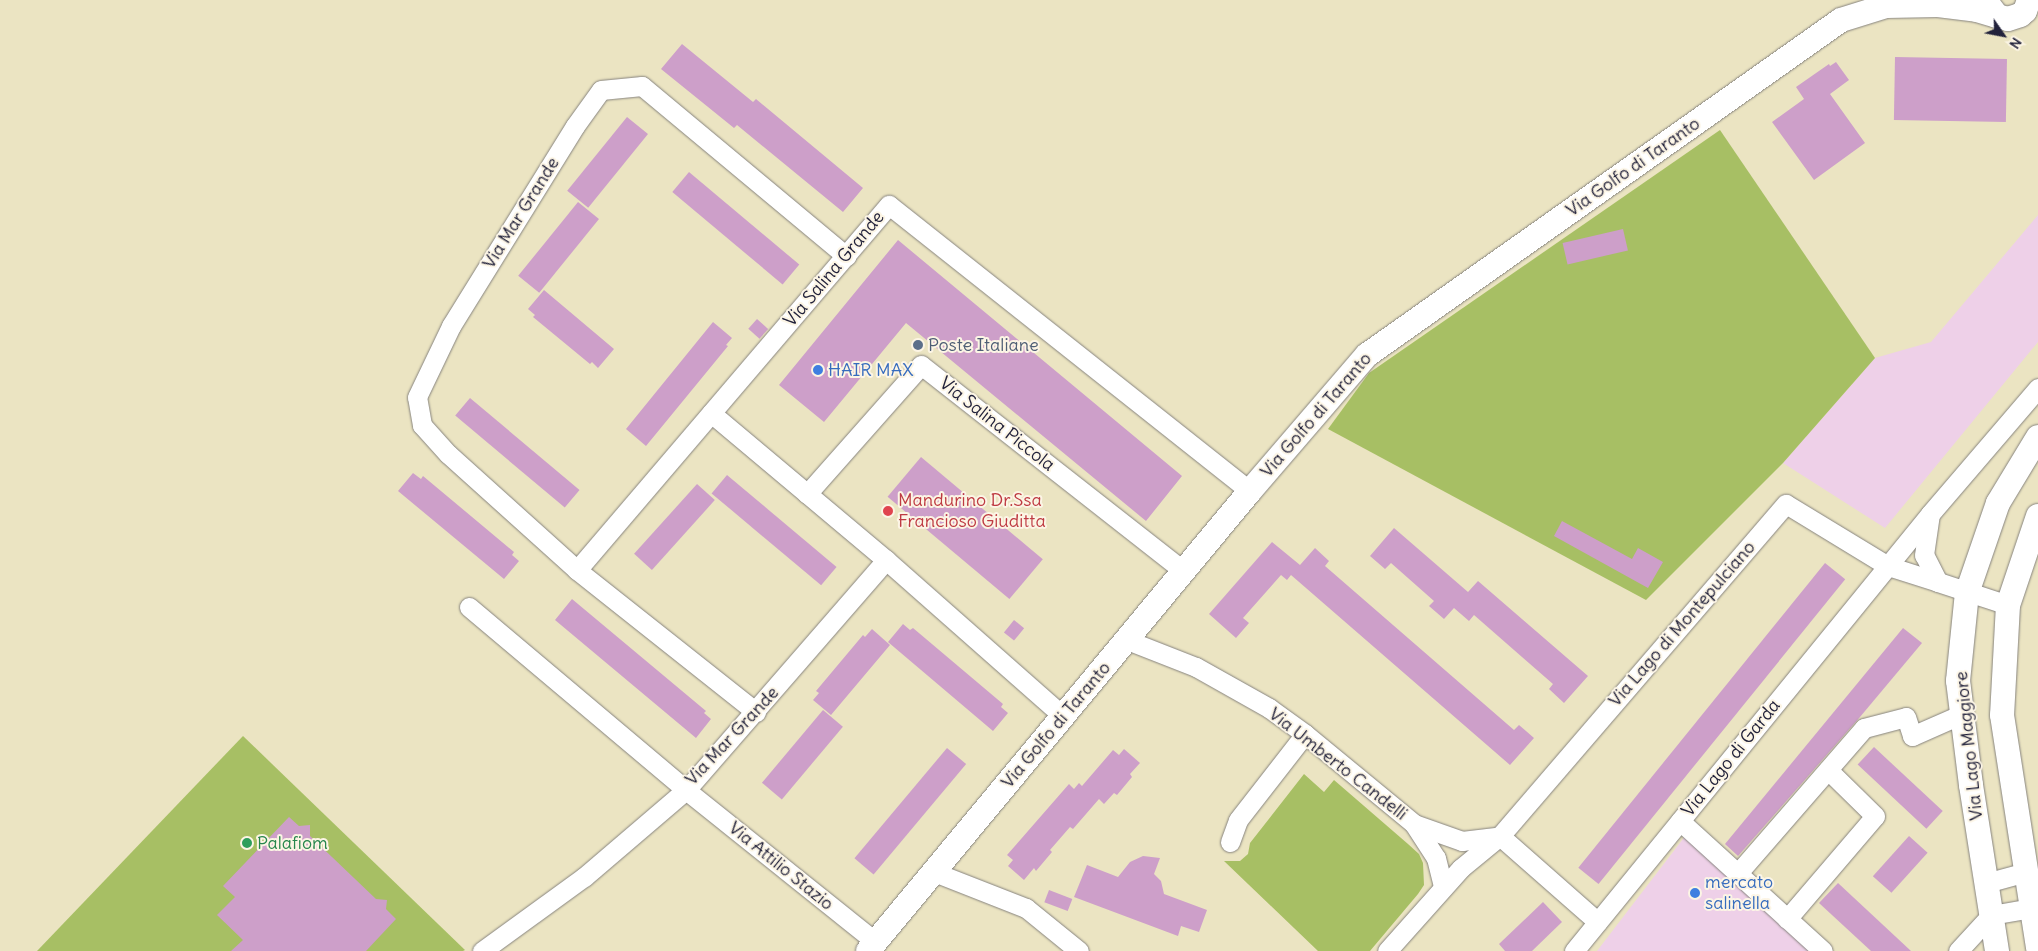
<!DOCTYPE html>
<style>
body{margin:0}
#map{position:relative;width:2038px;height:951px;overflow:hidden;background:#ebe4c2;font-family:Delius,sans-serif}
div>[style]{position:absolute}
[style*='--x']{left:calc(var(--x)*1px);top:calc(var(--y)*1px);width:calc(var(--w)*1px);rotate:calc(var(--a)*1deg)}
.built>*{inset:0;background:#eed0e8}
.green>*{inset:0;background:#a7bf64}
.building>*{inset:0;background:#cd9fc9;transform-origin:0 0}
.roads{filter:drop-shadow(0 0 1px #86837e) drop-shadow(0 0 1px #86837e)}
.minor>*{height:19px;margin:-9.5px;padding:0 9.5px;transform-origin:9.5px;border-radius:9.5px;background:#fff}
.tertiary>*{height:24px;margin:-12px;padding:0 12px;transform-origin:12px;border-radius:12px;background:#fff}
.dots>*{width:14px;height:14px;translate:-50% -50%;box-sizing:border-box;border:2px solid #fcf5e5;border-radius:50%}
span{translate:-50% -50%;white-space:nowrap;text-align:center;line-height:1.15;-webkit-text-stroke:4px #fcf5e5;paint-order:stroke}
.street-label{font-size:18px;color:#22223b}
.service-label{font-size:18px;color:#4e5e75}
.left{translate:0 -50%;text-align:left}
.shop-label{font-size:18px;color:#366cbe}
.health-label{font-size:18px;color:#be3a42}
.leisure-label{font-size:18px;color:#27864d}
.north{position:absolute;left:1978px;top:10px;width:50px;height:50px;-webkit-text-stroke:4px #fcf5e5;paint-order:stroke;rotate:123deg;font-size:14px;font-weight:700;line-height:20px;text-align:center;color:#22223b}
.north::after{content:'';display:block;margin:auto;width:18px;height:22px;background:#22223b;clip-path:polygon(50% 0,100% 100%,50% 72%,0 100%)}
</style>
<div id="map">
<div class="built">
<i style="clip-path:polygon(2038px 215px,2038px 342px,1885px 528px,1783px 463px,1875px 358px,1931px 342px)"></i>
<i style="clip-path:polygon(1686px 835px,1813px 951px,1597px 951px)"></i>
</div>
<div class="green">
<i style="clip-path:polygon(1720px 130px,1875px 358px,1783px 463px,1646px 600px,1328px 429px,1369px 373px)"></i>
<i style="clip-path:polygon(243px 736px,465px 950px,463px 951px,37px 951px)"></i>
<i style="clip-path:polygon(1304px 774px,1324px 792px,1334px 780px,1408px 844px,1419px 854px,1423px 863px,1424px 885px,1418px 894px,1370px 951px,1318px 951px,1224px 861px,1240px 861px,1248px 854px,1250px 843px)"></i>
</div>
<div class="building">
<i style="clip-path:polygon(682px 44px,753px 102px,756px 99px,863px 188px,843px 212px,737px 125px,734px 128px,661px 69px)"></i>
<i style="left:1895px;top:57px;width:112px;height:63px;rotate:1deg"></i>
<i style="clip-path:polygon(1836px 62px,1849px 80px,1830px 94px,1865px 143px,1814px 180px,1772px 122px,1804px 99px,1796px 87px,1829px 64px,1830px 66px)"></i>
<i style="left:627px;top:117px;width:27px;height:95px;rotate:39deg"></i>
<i style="left:689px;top:172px;width:144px;height:26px;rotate:40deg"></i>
<i style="left:578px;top:202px;width:27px;height:95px;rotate:39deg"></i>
<i style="left:1623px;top:229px;width:22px;height:62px;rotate:77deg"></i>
<i style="clip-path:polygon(898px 240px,1182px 476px,1146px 521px,906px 323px,824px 422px,779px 385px)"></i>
<i style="clip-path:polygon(544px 290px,614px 349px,598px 368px,592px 362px,590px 364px,533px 317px,535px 315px,528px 309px)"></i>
<i style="left:757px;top:319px;width:15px;height:13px;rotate:42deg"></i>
<i style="clip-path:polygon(713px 322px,732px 338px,726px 345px,728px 346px,646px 446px,626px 429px)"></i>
<i style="left:470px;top:398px;width:143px;height:23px;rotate:40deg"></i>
<i style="left:921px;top:457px;width:159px;height:52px;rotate:40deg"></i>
<i style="clip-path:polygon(413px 473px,421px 479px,423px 476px,514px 552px,512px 555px,519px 561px,504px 579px,398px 491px)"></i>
<i style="left:727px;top:475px;width:143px;height:24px;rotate:40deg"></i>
<i style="left:697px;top:484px;width:24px;height:94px;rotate:42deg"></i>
<i style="clip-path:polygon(1562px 521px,1632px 559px,1638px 548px,1663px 562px,1648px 588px,1554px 536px)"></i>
<i style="clip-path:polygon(1394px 528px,1468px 592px,1478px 581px,1588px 676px,1564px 703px,1549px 689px,1553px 684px,1474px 615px,1469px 621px,1454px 608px,1444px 619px,1429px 606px,1434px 601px,1391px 563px,1385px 569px,1370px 556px)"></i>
<i style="clip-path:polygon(1272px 542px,1300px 565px,1315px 548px,1329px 561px,1325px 566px,1514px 730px,1519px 725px,1534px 738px,1510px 765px,1291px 575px,1287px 580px,1281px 575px,1243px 618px,1249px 623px,1236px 638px,1209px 614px)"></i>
<i style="left:1825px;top:563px;width:26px;height:392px;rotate:39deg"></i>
<i style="clip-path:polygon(572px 599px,706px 711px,704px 713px,711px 719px,696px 738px,555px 620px)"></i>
<i style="left:1014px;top:620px;width:13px;height:16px;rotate:39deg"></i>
<i style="clip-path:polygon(903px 624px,910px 630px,913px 628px,1003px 704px,1001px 707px,1008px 713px,993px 731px,888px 642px)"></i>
<i style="clip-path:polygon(1903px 628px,1922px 643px,1860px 717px,1738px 856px,1725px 844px)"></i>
<i style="clip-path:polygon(872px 629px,890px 645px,831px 715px,813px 700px,819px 693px,816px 691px,863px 635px,865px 637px)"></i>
<i style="left:823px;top:710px;width:26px;height:95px;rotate:40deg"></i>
<i style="left:1874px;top:747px;width:94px;height:24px;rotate:43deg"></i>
<i style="left:947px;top:748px;width:25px;height:144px;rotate:40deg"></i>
<i style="clip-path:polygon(1124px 749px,1140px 763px,1130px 774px,1132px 777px,1117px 795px,1114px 793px,1104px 804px,1099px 799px,1073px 829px,1070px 827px,1050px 850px,1052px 852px,1036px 871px,1034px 868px,1024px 880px,1008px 866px,1013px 860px,1007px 855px,1069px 784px,1074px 789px,1079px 783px,1082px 786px,1113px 750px,1119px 755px)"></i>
<i style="clip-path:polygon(289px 817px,299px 826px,310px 825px,310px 836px,376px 899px,387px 900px,386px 909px,396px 919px,366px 951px,231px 951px,243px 940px,217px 915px,235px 897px,223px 886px)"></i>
<i style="left:1909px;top:836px;width:25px;height:54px;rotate:42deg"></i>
<i style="clip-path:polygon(1143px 856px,1160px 858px,1154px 874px,1161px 881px,1164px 894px,1207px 910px,1199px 932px,1181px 926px,1178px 936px,1074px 897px,1087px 865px,1118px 877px,1130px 862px)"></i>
<i style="clip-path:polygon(1838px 883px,1911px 951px,1871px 951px,1819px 903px)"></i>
<i style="left:1049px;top:890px;width:25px;height:13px;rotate:21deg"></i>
<i style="clip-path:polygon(1543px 902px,1562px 922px,1532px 951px,1505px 951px,1499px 944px)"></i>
</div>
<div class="roads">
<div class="minor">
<i style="--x:711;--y:413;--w:229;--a:40"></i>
<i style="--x:886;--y:560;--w:236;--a:41.4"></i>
<i style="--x:807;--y:494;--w:172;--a:-48.5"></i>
<i style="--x:921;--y:365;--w:334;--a:38.1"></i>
<i style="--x:577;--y:570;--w:480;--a:-49.5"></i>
<i style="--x:889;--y:205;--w:461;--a:38.4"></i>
<i style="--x:2008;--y:605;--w:74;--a:-161.8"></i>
<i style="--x:1938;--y:582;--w:30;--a:-117"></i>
<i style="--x:1924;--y:555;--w:41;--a:-81.7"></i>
<i style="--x:1930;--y:514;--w:166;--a:-49.4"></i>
<i style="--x:469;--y:607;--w:284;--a:40.1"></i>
<i style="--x:686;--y:790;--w:243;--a:38.7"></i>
<i style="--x:1127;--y:640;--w:74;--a:21.4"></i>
<i style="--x:1196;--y:667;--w:84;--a:29.3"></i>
<i style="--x:1269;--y:708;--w:44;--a:35.8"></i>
<i style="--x:1305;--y:734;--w:141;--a:39.5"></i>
<i style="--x:1414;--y:824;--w:40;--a:57.1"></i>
<i style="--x:1436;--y:858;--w:30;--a:76"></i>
<i style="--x:756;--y:712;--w:228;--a:-141.6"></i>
<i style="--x:577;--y:570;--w:173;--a:-138"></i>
<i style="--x:448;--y:454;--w:39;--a:-132"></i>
<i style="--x:422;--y:425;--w:28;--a:-100"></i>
<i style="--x:417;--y:397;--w:79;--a:-64.4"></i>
<i style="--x:451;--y:326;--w:235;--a:-58.2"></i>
<i style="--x:575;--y:126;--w:44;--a:-54.2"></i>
<i style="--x:601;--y:90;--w:41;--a:-5.6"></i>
<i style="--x:642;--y:86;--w:266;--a:39.8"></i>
<i style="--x:1680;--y:821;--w:193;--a:42.3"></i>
<i style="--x:1414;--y:824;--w:51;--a:19.5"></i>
<i style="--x:1462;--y:841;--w:38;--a:-7"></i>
<i style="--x:1500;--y:836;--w:130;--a:41.3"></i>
<i style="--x:1230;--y:842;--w:23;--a:-70"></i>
<i style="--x:1238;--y:820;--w:109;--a:-52.1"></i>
<i style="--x:934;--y:872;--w:99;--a:21.4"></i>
<i style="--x:1026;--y:908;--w:68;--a:39.1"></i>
<i style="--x:1738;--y:873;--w:192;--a:-49"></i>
<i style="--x:1864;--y:728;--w:43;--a:-14.7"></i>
<i style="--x:1906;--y:717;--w:20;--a:72"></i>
<i style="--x:1912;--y:736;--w:55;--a:-23.7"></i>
<i style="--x:1986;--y:883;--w:41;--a:-15.4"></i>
<i style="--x:1787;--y:919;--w:135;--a:-49.5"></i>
<i style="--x:1875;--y:816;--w:66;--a:-135.6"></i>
<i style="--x:482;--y:951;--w:126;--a:-36"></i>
<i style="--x:584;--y:877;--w:134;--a:-40.5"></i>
<i style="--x:686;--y:790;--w:305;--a:-49"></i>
<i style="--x:1387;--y:951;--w:111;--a:-48.3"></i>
<i style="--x:1461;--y:868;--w:50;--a:-39.4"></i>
<i style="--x:1500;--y:836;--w:438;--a:-49.3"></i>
<i style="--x:1786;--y:504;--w:119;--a:31.3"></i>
<i style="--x:1888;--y:566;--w:52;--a:17.7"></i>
<i style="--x:1574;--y:951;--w:564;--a:-50.83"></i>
<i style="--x:1958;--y:951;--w:49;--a:-47.5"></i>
<i style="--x:1991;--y:915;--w:42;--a:-9.7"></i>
</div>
<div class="tertiary">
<i style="--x:1988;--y:4;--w:15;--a:53"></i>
<i style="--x:1997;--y:16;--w:11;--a:15"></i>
<i style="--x:2008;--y:19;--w:13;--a:-18"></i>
<i style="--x:2020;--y:15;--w:6;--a:-39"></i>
<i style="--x:2025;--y:11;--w:12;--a:-70"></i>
<i style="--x:2038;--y:516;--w:94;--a:108.6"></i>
<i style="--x:2008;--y:605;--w:110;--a:93.1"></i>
<i style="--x:2002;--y:715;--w:236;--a:81.2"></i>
<i style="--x:868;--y:951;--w:598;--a:-50.29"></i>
<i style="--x:1250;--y:491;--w:179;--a:-49.3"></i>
<i style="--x:1367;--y:355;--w:580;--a:-35.25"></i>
<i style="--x:1841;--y:20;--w:47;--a:-17.3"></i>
<i style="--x:1886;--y:6;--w:52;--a:-1.1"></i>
<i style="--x:1938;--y:5;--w:39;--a:7"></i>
<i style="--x:1977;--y:10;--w:21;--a:17"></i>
<i style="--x:1997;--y:951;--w:168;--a:-98.9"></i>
<i style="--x:1971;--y:785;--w:105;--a:-97.1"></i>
<i style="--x:1958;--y:681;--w:88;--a:-84.2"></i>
<i style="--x:1967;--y:593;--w:95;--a:-71"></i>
<i style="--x:1998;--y:503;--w:77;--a:-58.8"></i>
</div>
</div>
<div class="dots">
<i style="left:918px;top:345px;background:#5c6f8a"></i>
<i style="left:818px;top:370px;background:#3f7fe0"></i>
<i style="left:888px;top:511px;background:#e0444e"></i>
<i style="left:247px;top:843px;background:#2e9e5b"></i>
<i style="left:1695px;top:893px;background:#3f7fe0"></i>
</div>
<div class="street-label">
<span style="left:1633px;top:167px;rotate:-35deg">Via Golfo di Taranto</span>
<span style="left:521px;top:213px;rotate:-58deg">Via Mar Grande</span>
<span style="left:834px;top:269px;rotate:-50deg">Via Salina Grande</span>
<span style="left:1316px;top:415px;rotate:-49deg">Via Golfo di Taranto</span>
<span style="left:997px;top:424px;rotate:38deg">Via Salina Piccola</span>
<span style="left:1682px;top:624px;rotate:-49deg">Via Lago di Montepulciano</span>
<span style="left:1056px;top:725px;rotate:-50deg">Via Golfo di Taranto</span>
<span style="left:732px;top:736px;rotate:-47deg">Via Mar Grande</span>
<span style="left:1969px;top:746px;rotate:-96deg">Via Lago Maggiore</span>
<span style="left:1731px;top:758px;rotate:-51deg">Via Lago di Garda</span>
<span style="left:1338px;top:764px;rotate:38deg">Via Umberto Candelli</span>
<span style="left:781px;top:866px;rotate:39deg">Via Attilio Stazio</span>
</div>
<div class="service-label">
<span class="left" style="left:928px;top:345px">Poste Italiane</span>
</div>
<div class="shop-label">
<span class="left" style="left:828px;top:370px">HAIR MAX</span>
<span class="left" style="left:1705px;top:893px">mercato<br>salinella</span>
</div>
<div class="health-label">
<span class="left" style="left:898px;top:511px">Mandurino Dr.Ssa<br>Francioso Giuditta</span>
</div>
<div class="leisure-label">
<span class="left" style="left:257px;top:843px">Palafiom</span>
</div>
<div class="north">N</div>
</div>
